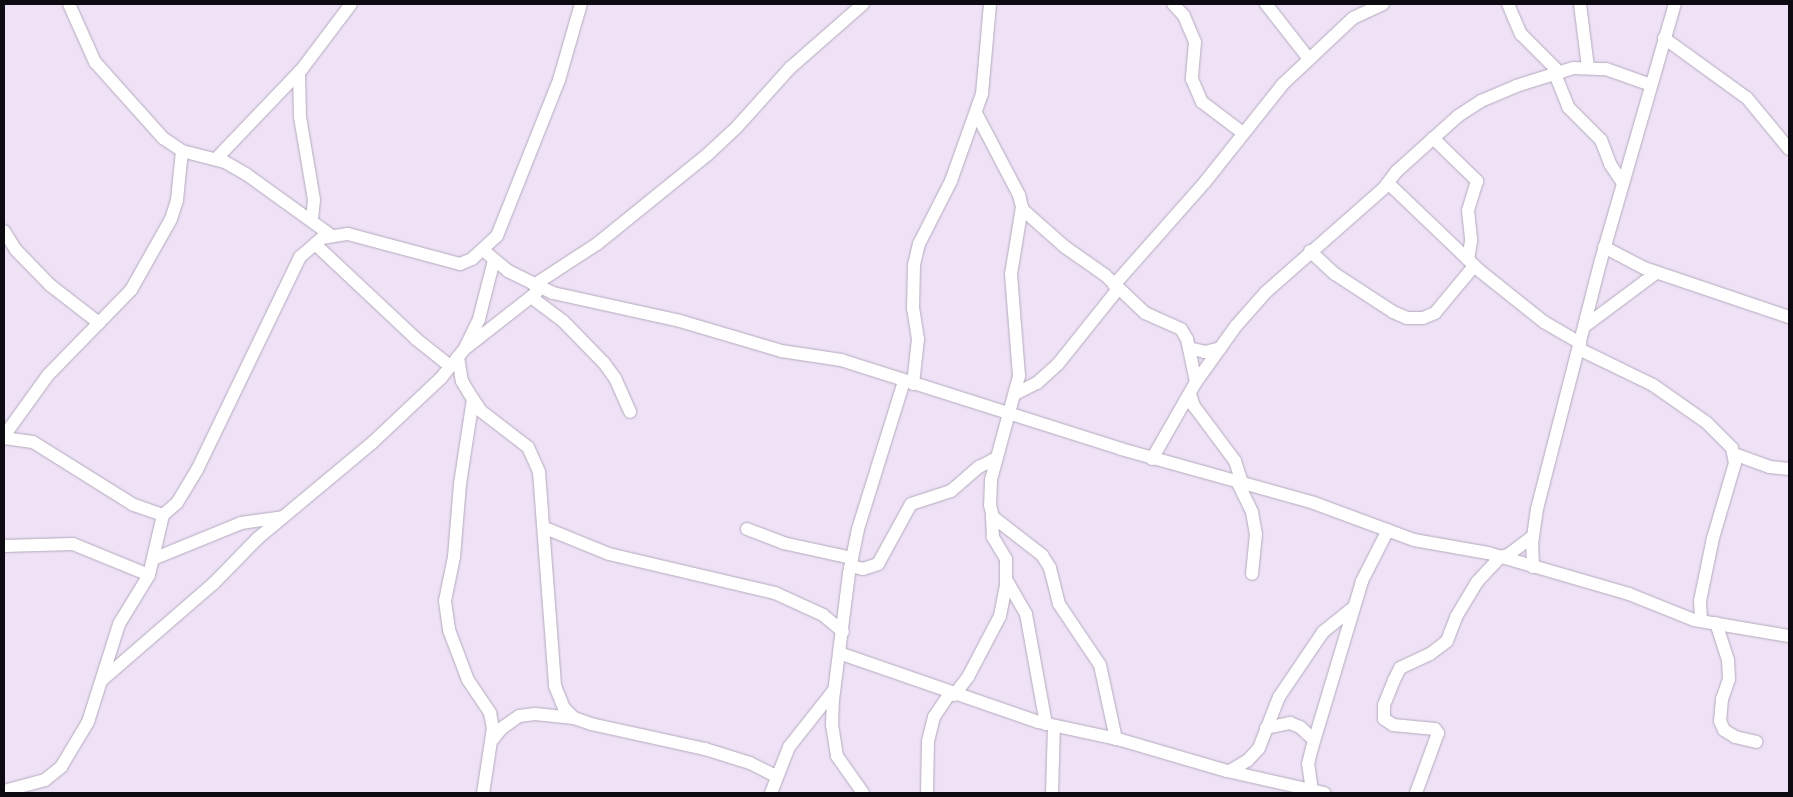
<!DOCTYPE html>
<style>
body{margin:0}
#map{position:relative;width:1793px;height:797px;overflow:hidden;background:#efe2f7;font-family:Helvetica,sans-serif}
div>[style]{position:absolute}
[style*='--x']{left:calc(var(--x)*1px);top:calc(var(--y)*1px);width:calc(var(--w)*1px);rotate:calc(var(--a)*1deg)}
.roads{filter:drop-shadow(0 0 1px #b4a9bc) drop-shadow(0 0 1px #b4a9bc)}
.street>*{height:12px;margin:-6px;padding:0 6px;transform-origin:6px;border-radius:6px;background:#fff}
span{translate:-50% -50%;white-space:nowrap;text-align:center;line-height:1.15;-webkit-text-stroke:5px #f9f2fe;paint-order:stroke}
.frame{position:absolute;inset:0;border:5px solid #0e0a11;pointer-events:none}
</style>
<div id="map">
<div class="roads">
<div class="street">
<i style="--x:69;--y:4;--w:64;--a:65.9"></i>
<i style="--x:95;--y:62;--w:102;--a:48.2"></i>
<i style="--x:163;--y:138;--w:23;--a:34"></i>
<i style="--x:182;--y:151;--w:44;--a:14.3"></i>
<i style="--x:225;--y:162;--w:24;--a:30"></i>
<i style="--x:246;--y:174;--w:106;--a:35.8"></i>
<i style="--x:1173;--y:4;--w:16;--a:47"></i>
<i style="--x:1184;--y:16;--w:28;--a:67"></i>
<i style="--x:1195;--y:42;--w:37;--a:95"></i>
<i style="--x:1192;--y:79;--w:25;--a:67"></i>
<i style="--x:1202;--y:102;--w:51;--a:37.1"></i>
<i style="--x:1266;--y:4;--w:70;--a:52"></i>
<i style="--x:1508;--y:4;--w:33;--a:67"></i>
<i style="--x:1521;--y:34;--w:55;--a:45"></i>
<i style="--x:1580;--y:4;--w:64;--a:82.8"></i>
<i style="--x:1664;--y:38;--w:102;--a:35.9"></i>
<i style="--x:1747;--y:98;--w:66;--a:50.5"></i>
<i style="--x:299;--y:72;--w:45;--a:88.7"></i>
<i style="--x:300;--y:117;--w:84;--a:80.4"></i>
<i style="--x:314;--y:200;--w:20;--a:96"></i>
<i style="--x:1555;--y:74;--w:35;--a:68"></i>
<i style="--x:1568;--y:107;--w:47;--a:45"></i>
<i style="--x:1601;--y:140;--w:26;--a:69"></i>
<i style="--x:1610;--y:164;--w:23;--a:56"></i>
<i style="--x:976;--y:113;--w:93;--a:62.3"></i>
<i style="--x:1019;--y:195;--w:12;--a:76"></i>
<i style="--x:1022;--y:207;--w:68;--a:99.3"></i>
<i style="--x:1011;--y:274;--w:102;--a:85.5"></i>
<i style="--x:1019;--y:376;--w:108;--a:105.1"></i>
<i style="--x:991;--y:480;--w:25;--a:92"></i>
<i style="--x:990;--y:505;--w:12;--a:76"></i>
<i style="--x:993;--y:517;--w:62;--a:37.8"></i>
<i style="--x:1042;--y:555;--w:15;--a:58"></i>
<i style="--x:1050;--y:568;--w:37;--a:76"></i>
<i style="--x:1059;--y:604;--w:73;--a:56.1"></i>
<i style="--x:1100;--y:665;--w:76;--a:77.8"></i>
<i style="--x:1433;--y:138;--w:62;--a:44.3"></i>
<i style="--x:1477;--y:181;--w:30;--a:107"></i>
<i style="--x:1468;--y:210;--w:31;--a:84"></i>
<i style="--x:1471;--y:241;--w:19;--a:99"></i>
<i style="--x:216;--y:159;--w:124;--a:-46.3"></i>
<i style="--x:302;--y:69;--w:81;--a:-53"></i>
<i style="--x:1388;--y:183;--w:127;--a:43.7"></i>
<i style="--x:1480;--y:271;--w:82;--a:38.6"></i>
<i style="--x:1544;--y:322;--w:42;--a:30.3"></i>
<i style="--x:1022;--y:209;--w:57;--a:41.5"></i>
<i style="--x:1065;--y:247;--w:49;--a:35"></i>
<i style="--x:1105;--y:275;--w:55;--a:43.5"></i>
<i style="--x:1145;--y:313;--w:39;--a:24"></i>
<i style="--x:1181;--y:329;--w:12;--a:59"></i>
<i style="--x:1187;--y:339;--w:44;--a:78.2"></i>
<i style="--x:4;--y:231;--w:22;--a:58"></i>
<i style="--x:16;--y:250;--w:49;--a:45.8"></i>
<i style="--x:50;--y:285;--w:62;--a:37.8"></i>
<i style="--x:315;--y:244;--w:139;--a:43.2"></i>
<i style="--x:416;--y:339;--w:43;--a:38.5"></i>
<i style="--x:1604;--y:247;--w:45;--a:27.7"></i>
<i style="--x:1644;--y:268;--w:153;--a:18.7"></i>
<i style="--x:483;--y:250;--w:33;--a:40"></i>
<i style="--x:508;--y:271;--w:50;--a:26.1"></i>
<i style="--x:553;--y:293;--w:130;--a:12.4"></i>
<i style="--x:680;--y:321;--w:105;--a:16.5"></i>
<i style="--x:781;--y:351;--w:61;--a:8.5"></i>
<i style="--x:841;--y:360;--w:294;--a:17.6"></i>
<i style="--x:1121;--y:449;--w:200;--a:15.6"></i>
<i style="--x:1314;--y:503;--w:107;--a:20.3"></i>
<i style="--x:1414;--y:540;--w:75;--a:10"></i>
<i style="--x:1488;--y:553;--w:147;--a:16.2"></i>
<i style="--x:1629;--y:594;--w:70;--a:21.8"></i>
<i style="--x:1694;--y:620;--w:96;--a:9.6"></i>
<i style="--x:1310;--y:251;--w:34;--a:43"></i>
<i style="--x:1335;--y:274;--w:69;--a:33.2"></i>
<i style="--x:1393;--y:312;--w:15;--a:23"></i>
<i style="--x:1407;--y:318;--w:16;--a:0"></i>
<i style="--x:1423;--y:318;--w:13;--a:-23"></i>
<i style="--x:1435;--y:313;--w:61;--a:-50.3"></i>
<i style="--x:534;--y:285;--w:75;--a:-33.1"></i>
<i style="--x:597;--y:244;--w:143;--a:-39"></i>
<i style="--x:708;--y:154;--w:38;--a:-43"></i>
<i style="--x:736;--y:128;--w:81;--a:-48"></i>
<i style="--x:790;--y:68;--w:97;--a:-41.2"></i>
<i style="--x:1114;--y:285;--w:137;--a:-48.5"></i>
<i style="--x:1205;--y:182;--w:125;--a:-51.5"></i>
<i style="--x:1283;--y:84;--w:96;--a:-43.3"></i>
<i style="--x:1353;--y:18;--w:33;--a:-25"></i>
<i style="--x:531;--y:297;--w:40;--a:37"></i>
<i style="--x:563;--y:321;--w:59;--a:45.7"></i>
<i style="--x:604;--y:363;--w:19;--a:54"></i>
<i style="--x:615;--y:378;--w:37;--a:66"></i>
<i style="--x:1585;--y:326;--w:89;--a:-36.7"></i>
<i style="--x:467;--y:347;--w:88;--a:-38"></i>
<i style="--x:1189;--y:348;--w:16;--a:14"></i>
<i style="--x:1205;--y:352;--w:16;--a:-14"></i>
<i style="--x:1579;--y:349;--w:82;--a:25.9"></i>
<i style="--x:1653;--y:385;--w:66;--a:35.1"></i>
<i style="--x:1707;--y:423;--w:35;--a:45"></i>
<i style="--x:1732;--y:448;--w:15;--a:79"></i>
<i style="--x:1735;--y:463;--w:78;--a:106.3"></i>
<i style="--x:1713;--y:538;--w:64;--a:101.7"></i>
<i style="--x:1700;--y:601;--w:20;--a:87"></i>
<i style="--x:458;--y:357;--w:24;--a:81"></i>
<i style="--x:462;--y:381;--w:14;--a:60"></i>
<i style="--x:469;--y:393;--w:22;--a:56"></i>
<i style="--x:481;--y:411;--w:59;--a:37.5"></i>
<i style="--x:528;--y:447;--w:27;--a:66"></i>
<i style="--x:539;--y:472;--w:215;--a:85.7"></i>
<i style="--x:555;--y:686;--w:24;--a:68"></i>
<i style="--x:564;--y:708;--w:14;--a:45"></i>
<i style="--x:574;--y:718;--w:18;--a:19"></i>
<i style="--x:591;--y:724;--w:117;--a:12.4"></i>
<i style="--x:705;--y:749;--w:47;--a:17.3"></i>
<i style="--x:750;--y:763;--w:28;--a:27"></i>
<i style="--x:913;--y:384;--w:45;--a:-83.7"></i>
<i style="--x:918;--y:339;--w:30;--a:-99"></i>
<i style="--x:913;--y:309;--w:44;--a:-88.7"></i>
<i style="--x:914;--y:265;--w:22;--a:-77"></i>
<i style="--x:919;--y:244;--w:71;--a:-63.1"></i>
<i style="--x:951;--y:181;--w:92;--a:-70.4"></i>
<i style="--x:982;--y:94;--w:90;--a:-84.9"></i>
<i style="--x:1015;--y:394;--w:25;--a:-27"></i>
<i style="--x:1037;--y:383;--w:28;--a:-42"></i>
<i style="--x:1058;--y:364;--w:96;--a:-51.3"></i>
<i style="--x:1190;--y:394;--w:13;--a:72"></i>
<i style="--x:1194;--y:406;--w:69;--a:53.3"></i>
<i style="--x:1235;--y:461;--w:25;--a:72"></i>
<i style="--x:473;--y:399;--w:86;--a:98.7"></i>
<i style="--x:460;--y:484;--w:73;--a:94.7"></i>
<i style="--x:454;--y:557;--w:45;--a:101.6"></i>
<i style="--x:445;--y:601;--w:29;--a:82"></i>
<i style="--x:449;--y:630;--w:53;--a:69.2"></i>
<i style="--x:468;--y:680;--w:40;--a:56"></i>
<i style="--x:490;--y:713;--w:15;--a:79"></i>
<i style="--x:493;--y:728;--w:66;--a:98.7"></i>
<i style="--x:4;--y:436;--w:75;--a:-54.2"></i>
<i style="--x:48;--y:375;--w:119;--a:-45.7"></i>
<i style="--x:131;--y:290;--w:81;--a:-60.6"></i>
<i style="--x:171;--y:219;--w:20;--a:-72"></i>
<i style="--x:177;--y:200;--w:49;--a:-84.2"></i>
<i style="--x:4;--y:438;--w:29;--a:8"></i>
<i style="--x:33;--y:442;--w:119;--a:32"></i>
<i style="--x:134;--y:505;--w:31;--a:19"></i>
<i style="--x:163;--y:515;--w:18;--a:-41"></i>
<i style="--x:177;--y:503;--w:39;--a:-59"></i>
<i style="--x:197;--y:470;--w:237;--a:-64.2"></i>
<i style="--x:300;--y:257;--w:29;--a:-41"></i>
<i style="--x:322;--y:238;--w:26;--a:-9"></i>
<i style="--x:348;--y:234;--w:116;--a:15"></i>
<i style="--x:460;--y:264;--w:13;--a:-23"></i>
<i style="--x:472;--y:259;--w:34;--a:-43"></i>
<i style="--x:497;--y:236;--w:168;--a:-68.3"></i>
<i style="--x:559;--y:80;--w:79;--a:-73.9"></i>
<i style="--x:1734;--y:454;--w:38;--a:20"></i>
<i style="--x:1770;--y:467;--w:19;--a:6"></i>
<i style="--x:1152;--y:459;--w:89;--a:-60.3"></i>
<i style="--x:1196;--y:382;--w:69;--a:-54.5"></i>
<i style="--x:1236;--y:326;--w:45;--a:-48.6"></i>
<i style="--x:1266;--y:292;--w:157;--a:-41.4"></i>
<i style="--x:1384;--y:188;--w:21;--a:-53"></i>
<i style="--x:1397;--y:171;--w:82;--a:-42"></i>
<i style="--x:1458;--y:116;--w:27;--a:-33"></i>
<i style="--x:1481;--y:101;--w:38;--a:-23"></i>
<i style="--x:1516;--y:86;--w:60;--a:-17.5"></i>
<i style="--x:1573;--y:68;--w:33;--a:2"></i>
<i style="--x:1606;--y:69;--w:48;--a:19.6"></i>
<i style="--x:1238;--y:483;--w:32;--a:64"></i>
<i style="--x:1252;--y:512;--w:22;--a:80"></i>
<i style="--x:1256;--y:534;--w:40;--a:95.7"></i>
<i style="--x:545;--y:528;--w:69;--a:22.1"></i>
<i style="--x:609;--y:554;--w:171;--a:13.2"></i>
<i style="--x:775;--y:593;--w:53;--a:24.6"></i>
<i style="--x:823;--y:615;--w:26;--a:40"></i>
<i style="--x:747;--y:529;--w:39;--a:21"></i>
<i style="--x:783;--y:543;--w:71;--a:12.3"></i>
<i style="--x:4;--y:546;--w:69;--a:-1.7"></i>
<i style="--x:73;--y:544;--w:82;--a:22.2"></i>
<i style="--x:153;--y:559;--w:95;--a:-22.2"></i>
<i style="--x:241;--y:523;--w:42;--a:-8.1"></i>
<i style="--x:851;--y:566;--w:12;--a:14"></i>
<i style="--x:863;--y:569;--w:16;--a:-18"></i>
<i style="--x:878;--y:564;--w:68;--a:-61.2"></i>
<i style="--x:911;--y:504;--w:42;--a:-18"></i>
<i style="--x:951;--y:491;--w:37;--a:-41"></i>
<i style="--x:979;--y:467;--w:20;--a:-27"></i>
<i style="--x:1533;--y:567;--w:23;--a:-92"></i>
<i style="--x:1532;--y:544;--w:35;--a:-82"></i>
<i style="--x:1537;--y:509;--w:257;--a:-75.6"></i>
<i style="--x:1601;--y:260;--w:266;--a:-73.9"></i>
<i style="--x:1007;--y:581;--w:38;--a:60"></i>
<i style="--x:1026;--y:614;--w:112;--a:79.7"></i>
<i style="--x:1716;--y:623;--w:39;--a:72"></i>
<i style="--x:1728;--y:660;--w:19;--a:87"></i>
<i style="--x:1729;--y:679;--w:21;--a:109"></i>
<i style="--x:1722;--y:699;--w:22;--a:95"></i>
<i style="--x:1720;--y:721;--w:10;--a:66"></i>
<i style="--x:1724;--y:730;--w:13;--a:32"></i>
<i style="--x:1735;--y:737;--w:22;--a:13"></i>
<i style="--x:839;--y:653;--w:211;--a:19.1"></i>
<i style="--x:1038;--y:722;--w:85;--a:12.2"></i>
<i style="--x:1121;--y:740;--w:110;--a:16.3"></i>
<i style="--x:1227;--y:771;--w:100;--a:12.7"></i>
<i style="--x:102;--y:680;--w:147;--a:-40.9"></i>
<i style="--x:213;--y:584;--w:64;--a:-45.6"></i>
<i style="--x:258;--y:538;--w:148;--a:-39.8"></i>
<i style="--x:372;--y:443;--w:95;--a:-43.3"></i>
<i style="--x:441;--y:378;--w:38;--a:-51"></i>
<i style="--x:465;--y:348;--w:32;--a:-64"></i>
<i style="--x:479;--y:319;--w:61;--a:-75.7"></i>
<i style="--x:954;--y:695;--w:23;--a:-52"></i>
<i style="--x:968;--y:677;--w:69;--a:-62.3"></i>
<i style="--x:1000;--y:616;--w:31;--a:-79"></i>
<i style="--x:1006;--y:586;--w:27;--a:-90"></i>
<i style="--x:1006;--y:559;--w:26;--a:-121"></i>
<i style="--x:993;--y:537;--w:22;--a:-93"></i>
<i style="--x:1266;--y:728;--w:25;--a:-12"></i>
<i style="--x:1290;--y:723;--w:11;--a:22"></i>
<i style="--x:1300;--y:727;--w:19;--a:43"></i>
<i style="--x:493;--y:739;--w:14;--a:-51"></i>
<i style="--x:502;--y:728;--w:21;--a:-35"></i>
<i style="--x:519;--y:716;--w:16;--a:-7"></i>
<i style="--x:535;--y:714;--w:39;--a:6"></i>
<i style="--x:1230;--y:771;--w:21;--a:-31"></i>
<i style="--x:1248;--y:760;--w:16;--a:-47"></i>
<i style="--x:1259;--y:748;--w:55;--a:-68.6"></i>
<i style="--x:1279;--y:697;--w:78;--a:-55.9"></i>
<i style="--x:1323;--y:632;--w:40;--a:-39"></i>
<i style="--x:4;--y:791;--w:42;--a:-15"></i>
<i style="--x:45;--y:780;--w:21;--a:-39"></i>
<i style="--x:61;--y:767;--w:52;--a:-59"></i>
<i style="--x:88;--y:722;--w:103;--a:-72.4"></i>
<i style="--x:119;--y:624;--w:57;--a:-58.5"></i>
<i style="--x:149;--y:575;--w:62;--a:-76.9"></i>
<i style="--x:1312;--y:791;--w:27;--a:-98"></i>
<i style="--x:1308;--y:764;--w:16;--a:-76"></i>
<i style="--x:1312;--y:748;--w:174;--a:-73.3"></i>
<i style="--x:1362;--y:581;--w:57;--a:-63"></i>
<i style="--x:771;--y:793;--w:49;--a:-68.6"></i>
<i style="--x:789;--y:747;--w:73;--a:-51.7"></i>
<i style="--x:863;--y:793;--w:45;--a:-125.1"></i>
<i style="--x:837;--y:756;--w:30;--a:-99"></i>
<i style="--x:832;--y:726;--w:26;--a:-88"></i>
<i style="--x:833;--y:700;--w:128;--a:-82.8"></i>
<i style="--x:849;--y:573;--w:45;--a:-78.4"></i>
<i style="--x:858;--y:529;--w:155;--a:-72.7"></i>
<i style="--x:927;--y:793;--w:52;--a:-88.9"></i>
<i style="--x:928;--y:741;--w:25;--a:-76"></i>
<i style="--x:934;--y:717;--w:29;--a:-56"></i>
<i style="--x:1052;--y:793;--w:67;--a:-88.3"></i>
<i style="--x:1416;--y:793;--w:64;--a:-69.9"></i>
<i style="--x:1438;--y:733;--w:5;--a:-127"></i>
<i style="--x:1435;--y:729;--w:42;--a:-174.6"></i>
<i style="--x:1393;--y:725;--w:11;--a:-146"></i>
<i style="--x:1384;--y:719;--w:14;--a:-90"></i>
<i style="--x:1384;--y:705;--w:27;--a:-68"></i>
<i style="--x:1394;--y:680;--w:13;--a:-63"></i>
<i style="--x:1400;--y:668;--w:33;--a:-25"></i>
<i style="--x:1430;--y:654;--w:21;--a:-37"></i>
<i style="--x:1447;--y:641;--w:26;--a:-69"></i>
<i style="--x:1456;--y:617;--w:41;--a:-59"></i>
<i style="--x:1477;--y:582;--w:34;--a:-47"></i>
<i style="--x:1500;--y:557;--w:8;--a:-14"></i>
<i style="--x:1508;--y:555;--w:31;--a:-37"></i>
</div>
</div>
<div class="frame"></div>
</div>
